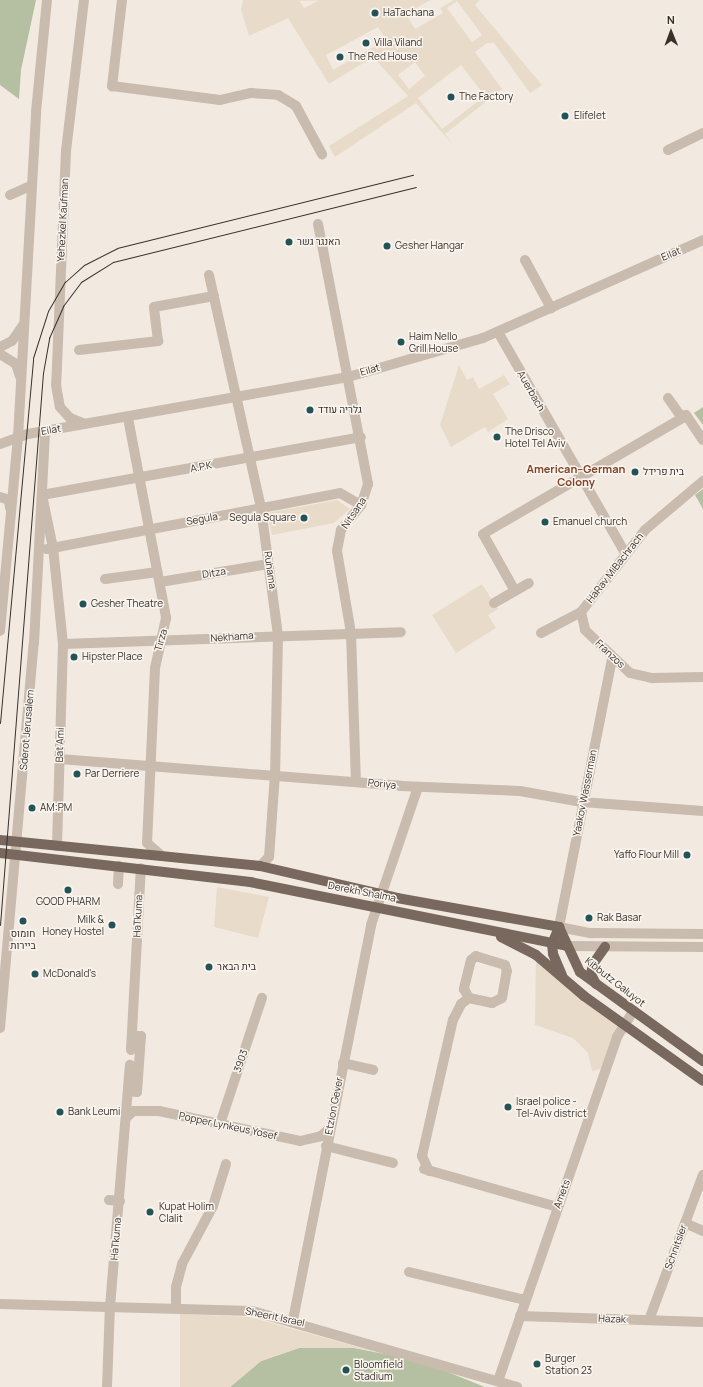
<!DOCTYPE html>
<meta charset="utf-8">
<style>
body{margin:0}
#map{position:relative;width:703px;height:1387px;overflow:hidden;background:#f2eae1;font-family:Manrope,Heebo,sans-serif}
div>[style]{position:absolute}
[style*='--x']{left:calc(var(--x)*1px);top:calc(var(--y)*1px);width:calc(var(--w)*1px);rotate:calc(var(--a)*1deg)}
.green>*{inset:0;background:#b5c0a2}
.plaza>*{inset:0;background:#e8dbc9}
.minor>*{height:10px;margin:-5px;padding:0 5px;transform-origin:5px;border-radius:5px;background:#c9bbad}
.major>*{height:10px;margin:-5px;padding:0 5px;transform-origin:5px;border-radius:5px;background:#79685e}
.tram>*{height:1px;margin:-0.5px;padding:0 0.5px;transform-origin:0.5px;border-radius:0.5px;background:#38302b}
.dots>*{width:11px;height:11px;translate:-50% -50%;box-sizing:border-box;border:2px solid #f9f4ed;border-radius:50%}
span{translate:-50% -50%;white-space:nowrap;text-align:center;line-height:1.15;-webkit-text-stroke:3px #f9f4ed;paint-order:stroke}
.poi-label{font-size:10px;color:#38302b}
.left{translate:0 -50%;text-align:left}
.right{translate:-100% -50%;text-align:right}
.street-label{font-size:10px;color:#38302b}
.neighbourhood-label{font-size:11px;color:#82412a;font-weight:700}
.north{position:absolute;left:651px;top:12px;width:40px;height:40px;-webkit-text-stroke:3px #f9f4ed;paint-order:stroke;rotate:359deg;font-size:11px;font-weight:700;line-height:16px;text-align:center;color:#38302b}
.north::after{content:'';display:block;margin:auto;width:14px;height:18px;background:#38302b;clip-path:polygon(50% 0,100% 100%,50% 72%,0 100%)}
</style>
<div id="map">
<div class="green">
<i style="clip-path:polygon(0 0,36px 0,21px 70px,19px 99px,0 85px)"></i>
<i style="clip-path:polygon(703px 407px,703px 425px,694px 413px)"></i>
<i style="clip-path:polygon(703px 489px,703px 509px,695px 495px)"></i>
<i style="clip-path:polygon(299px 1348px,354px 1348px,420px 1361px,485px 1387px,230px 1387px,261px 1361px)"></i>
</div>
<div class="plaza">
<i style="clip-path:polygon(evenodd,243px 0,299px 0,304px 8px,320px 0,430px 0,406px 14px,415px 29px,443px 13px,440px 8px,454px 0,480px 0,475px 5px,542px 85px,530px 93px,494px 43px,487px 43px,475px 52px,502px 89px,445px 134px,454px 146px,416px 103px,335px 157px,329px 146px,408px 96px,373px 57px,329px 84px,288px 18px,249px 36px,241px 10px,243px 0,457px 1px,482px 35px,472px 42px,447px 8px,457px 1px,243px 0,378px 27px,386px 40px,333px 70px,326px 55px,378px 27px,243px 0,415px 62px,425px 76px,409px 89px,398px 75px,415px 62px,243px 0,461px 65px,485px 96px,442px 129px,418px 98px,461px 65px)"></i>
<i style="clip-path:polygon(459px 365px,467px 380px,473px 377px,479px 389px,504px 375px,510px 384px,493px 394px,508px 419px,488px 432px,485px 427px,451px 447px,440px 425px)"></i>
<i style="clip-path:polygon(337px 500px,350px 509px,334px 523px,272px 535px,267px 513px)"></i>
<i style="clip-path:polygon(482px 584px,498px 609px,488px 615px,496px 628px,456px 653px,432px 615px)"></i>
<i style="clip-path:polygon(217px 887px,269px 897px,258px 938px,214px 927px)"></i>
<i style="clip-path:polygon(536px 955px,623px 1024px,609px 1067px,592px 1071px,588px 1053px,573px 1038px,535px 1025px)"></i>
<i style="clip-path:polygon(180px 1314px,249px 1317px,373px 1351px,354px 1348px,299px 1348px,261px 1361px,230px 1387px,180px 1387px)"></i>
</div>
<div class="minor">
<i style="--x:84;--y:0;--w:152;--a:96.8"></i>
<i style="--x:66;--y:151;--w:234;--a:92.4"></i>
<i style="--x:56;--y:385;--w:22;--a:80"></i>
<i style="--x:60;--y:407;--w:15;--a:48"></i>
<i style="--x:70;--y:418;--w:16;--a:22"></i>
<i style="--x:122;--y:0;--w:87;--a:96.6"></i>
<i style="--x:112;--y:86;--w:109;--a:7.4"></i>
<i style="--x:220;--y:100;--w:32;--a:-13"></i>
<i style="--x:251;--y:93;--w:27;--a:4"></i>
<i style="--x:278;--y:95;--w:21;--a:31"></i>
<i style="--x:296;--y:106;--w:55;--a:61.6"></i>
<i style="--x:668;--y:150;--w:39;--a:-26"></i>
<i style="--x:10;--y:195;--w:24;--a:-24"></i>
<i style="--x:318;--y:224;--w:265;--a:79.1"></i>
<i style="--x:368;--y:484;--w:22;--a:108"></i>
<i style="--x:361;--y:505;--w:32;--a:129"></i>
<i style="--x:341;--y:530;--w:21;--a:101"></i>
<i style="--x:337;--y:551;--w:83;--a:80.3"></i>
<i style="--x:351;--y:633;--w:148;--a:88.1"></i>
<i style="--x:525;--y:260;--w:55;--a:61.6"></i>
<i style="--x:209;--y:275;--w:239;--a:77.4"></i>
<i style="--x:261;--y:508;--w:128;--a:82.4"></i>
<i style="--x:278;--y:635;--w:139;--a:91.2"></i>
<i style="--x:275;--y:774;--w:83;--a:94.1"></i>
<i style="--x:269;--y:857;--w:13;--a:135"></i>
<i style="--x:498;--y:332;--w:255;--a:60.1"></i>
<i style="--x:0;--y:347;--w:13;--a:-27"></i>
<i style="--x:12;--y:341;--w:19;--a:-55"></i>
<i style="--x:79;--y:350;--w:80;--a:-6.5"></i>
<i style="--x:158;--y:341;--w:34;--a:-97"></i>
<i style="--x:154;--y:307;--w:61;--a:-10.4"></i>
<i style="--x:0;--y:354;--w:19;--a:32"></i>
<i style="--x:16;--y:364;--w:13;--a:72"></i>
<i style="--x:668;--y:398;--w:24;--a:55"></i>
<i style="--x:682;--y:418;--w:5;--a:-37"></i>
<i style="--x:686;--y:415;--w:30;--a:56"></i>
<i style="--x:128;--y:418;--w:204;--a:79.2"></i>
<i style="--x:166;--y:618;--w:51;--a:102.4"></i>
<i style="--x:155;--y:668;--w:175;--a:92.6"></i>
<i style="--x:147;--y:843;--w:20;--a:41"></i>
<i style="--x:0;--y:444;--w:30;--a:-20"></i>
<i style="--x:28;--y:434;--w:325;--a:-10.1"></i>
<i style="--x:348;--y:377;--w:141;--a:-16.1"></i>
<i style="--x:483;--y:338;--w:241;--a:-24"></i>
<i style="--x:0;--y:497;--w:9;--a:18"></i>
<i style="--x:9;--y:500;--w:8;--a:83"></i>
<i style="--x:47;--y:549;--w:298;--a:-10.8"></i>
<i style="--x:340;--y:493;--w:24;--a:30"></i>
<i style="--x:105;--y:579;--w:53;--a:-7.5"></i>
<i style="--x:160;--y:582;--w:110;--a:-9.4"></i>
<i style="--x:515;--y:591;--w:65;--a:-119.3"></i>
<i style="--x:483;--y:534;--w:230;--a:-30.2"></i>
<i style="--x:494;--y:603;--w:40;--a:-29.7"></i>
<i style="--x:581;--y:612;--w:18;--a:77"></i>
<i style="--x:585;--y:630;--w:62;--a:43.7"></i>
<i style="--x:630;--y:673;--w:23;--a:13"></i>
<i style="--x:652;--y:678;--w:51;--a:-1.1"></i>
<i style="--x:0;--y:631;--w:195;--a:-84.7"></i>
<i style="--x:18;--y:437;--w:325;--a:-86.8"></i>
<i style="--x:36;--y:112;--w:113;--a:-84.4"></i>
<i style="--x:541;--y:633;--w:45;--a:-27.7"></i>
<i style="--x:581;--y:612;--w:104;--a:-52"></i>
<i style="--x:645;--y:530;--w:76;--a:-40.2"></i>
<i style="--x:63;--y:644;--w:338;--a:-2"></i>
<i style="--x:612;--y:659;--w:273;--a:101.2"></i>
<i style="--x:559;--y:927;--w:33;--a:11"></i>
<i style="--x:591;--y:933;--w:112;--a:0.5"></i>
<i style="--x:60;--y:759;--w:342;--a:4.5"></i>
<i style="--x:401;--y:786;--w:119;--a:2.4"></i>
<i style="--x:520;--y:791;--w:63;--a:10.1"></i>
<i style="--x:582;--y:802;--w:121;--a:4.3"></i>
<i style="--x:57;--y:846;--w:202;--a:-88.3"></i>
<i style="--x:63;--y:644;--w:97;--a:-95.9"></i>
<i style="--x:53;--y:548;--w:54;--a:-101.7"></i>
<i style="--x:42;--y:495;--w:324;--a:-10.3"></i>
<i style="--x:118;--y:884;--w:18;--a:-87"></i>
<i style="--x:566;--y:946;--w:137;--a:0.4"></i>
<i style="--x:0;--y:1028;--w:386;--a:-85"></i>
<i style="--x:34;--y:643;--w:212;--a:-87"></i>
<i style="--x:131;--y:1050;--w:182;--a:-86.9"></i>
<i style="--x:343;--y:1063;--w:31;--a:13"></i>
<i style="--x:128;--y:1091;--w:9;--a:6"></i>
<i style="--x:137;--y:1092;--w:56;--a:-85.9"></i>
<i style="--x:141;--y:1036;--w:9;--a:180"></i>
<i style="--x:127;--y:1117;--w:8;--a:-45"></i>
<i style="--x:133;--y:1111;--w:26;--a:0"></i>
<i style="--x:159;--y:1111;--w:144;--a:12"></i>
<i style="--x:300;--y:1141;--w:22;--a:-13"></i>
<i style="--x:321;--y:1136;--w:11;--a:-41"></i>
<i style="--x:220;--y:1124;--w:133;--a:-71.6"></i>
<i style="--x:326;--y:1146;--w:69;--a:14.2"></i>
<i style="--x:424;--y:1169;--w:138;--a:15.9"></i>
<i style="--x:429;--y:1171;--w:17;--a:-115"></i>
<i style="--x:422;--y:1156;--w:139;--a:-77.2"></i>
<i style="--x:453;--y:1020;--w:18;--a:-63"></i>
<i style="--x:461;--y:1004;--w:10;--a:-37"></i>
<i style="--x:469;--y:998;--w:24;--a:12"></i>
<i style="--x:492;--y:1003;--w:11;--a:-27"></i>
<i style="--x:502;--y:998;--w:27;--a:-80"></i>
<i style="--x:507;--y:971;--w:6;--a:-108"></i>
<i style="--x:505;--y:965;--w:30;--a:-163"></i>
<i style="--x:476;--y:956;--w:6;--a:141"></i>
<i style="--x:471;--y:960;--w:30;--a:104"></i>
<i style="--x:464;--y:989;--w:10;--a:61"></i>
<i style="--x:109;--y:1200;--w:11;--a:5"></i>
<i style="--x:685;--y:1223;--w:20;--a:24"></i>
<i style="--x:409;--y:1272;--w:119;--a:13.6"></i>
<i style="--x:0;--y:1304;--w:252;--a:1.6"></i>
<i style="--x:252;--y:1311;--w:276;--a:16"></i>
<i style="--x:176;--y:1307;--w:20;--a:-90"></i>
<i style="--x:176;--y:1287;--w:24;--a:-75"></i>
<i style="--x:182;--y:1264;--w:66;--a:-61.9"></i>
<i style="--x:213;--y:1206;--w:44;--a:-72.8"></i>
<i style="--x:520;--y:1316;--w:183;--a:1.9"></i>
<i style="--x:293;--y:1320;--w:403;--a:-78.8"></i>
<i style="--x:371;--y:925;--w:146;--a:-71.2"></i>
<i style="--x:649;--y:1320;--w:155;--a:-69.6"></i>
<i style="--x:498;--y:1381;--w:364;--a:-70.9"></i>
<i style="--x:617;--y:1037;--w:31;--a:-58"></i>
<i style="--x:107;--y:1387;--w:80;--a:-87.9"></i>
<i style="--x:110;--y:1307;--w:243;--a:-85.3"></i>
</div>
<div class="major">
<i style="--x:0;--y:840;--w:261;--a:5.7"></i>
<i style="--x:260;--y:866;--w:141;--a:13.1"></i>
<i style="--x:397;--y:898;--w:165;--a:10.1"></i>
<i style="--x:0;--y:853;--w:252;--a:6.6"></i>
<i style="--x:250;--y:882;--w:322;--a:11.4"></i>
<i style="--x:559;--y:927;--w:50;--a:65"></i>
<i style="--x:580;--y:972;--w:152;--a:35.9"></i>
<i style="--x:559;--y:927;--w:18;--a:112"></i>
<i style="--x:552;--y:944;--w:10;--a:84"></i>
<i style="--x:553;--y:954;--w:23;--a:67"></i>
<i style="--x:501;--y:937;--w:39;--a:27"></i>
<i style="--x:536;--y:955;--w:63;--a:40.5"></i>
<i style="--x:584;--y:996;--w:146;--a:35.5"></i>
<i style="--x:596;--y:984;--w:11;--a:-117"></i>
<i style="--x:591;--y:974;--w:10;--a:-79"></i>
<i style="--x:593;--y:964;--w:21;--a:-55"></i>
</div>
<div class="tram">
<i style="--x:0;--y:723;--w:366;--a:-84.8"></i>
<i style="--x:33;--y:358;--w:49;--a:-72.3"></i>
<i style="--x:48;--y:311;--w:34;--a:-60"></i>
<i style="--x:65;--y:282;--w:25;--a:-42"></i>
<i style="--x:84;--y:265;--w:37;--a:-27"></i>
<i style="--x:117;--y:248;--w:305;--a:-13.9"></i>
<i style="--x:0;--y:925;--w:554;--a:-85.55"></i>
<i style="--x:43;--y:373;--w:36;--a:-80"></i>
<i style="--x:49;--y:338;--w:35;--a:-66"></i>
<i style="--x:63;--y:306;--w:30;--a:-53"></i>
<i style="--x:81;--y:282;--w:38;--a:-32"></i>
<i style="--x:113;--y:262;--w:312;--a:-13.9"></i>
</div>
<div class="dots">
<i style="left:375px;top:13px;background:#235257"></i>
<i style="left:366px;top:43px;background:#235257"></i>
<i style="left:340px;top:57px;background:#235257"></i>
<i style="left:451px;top:97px;background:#235257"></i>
<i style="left:565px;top:116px;background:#235257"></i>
<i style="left:289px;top:242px;background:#235257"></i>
<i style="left:387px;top:246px;background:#235257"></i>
<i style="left:401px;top:342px;background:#235257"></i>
<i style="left:310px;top:410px;background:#235257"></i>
<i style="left:497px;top:437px;background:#235257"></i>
<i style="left:635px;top:472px;background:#235257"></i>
<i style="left:304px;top:518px;background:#235257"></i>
<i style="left:545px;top:522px;background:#235257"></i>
<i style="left:83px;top:604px;background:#235257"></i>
<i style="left:74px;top:657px;background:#235257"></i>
<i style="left:77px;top:774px;background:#235257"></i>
<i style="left:32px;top:808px;background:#235257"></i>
<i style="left:687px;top:855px;background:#235257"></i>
<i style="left:68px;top:890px;background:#235257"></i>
<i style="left:589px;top:918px;background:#235257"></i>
<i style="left:23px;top:921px;background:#235257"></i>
<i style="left:112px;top:925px;background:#235257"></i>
<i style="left:209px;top:967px;background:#235257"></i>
<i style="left:35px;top:974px;background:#235257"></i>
<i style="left:508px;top:1107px;background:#235257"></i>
<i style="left:60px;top:1112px;background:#235257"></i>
<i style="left:150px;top:1212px;background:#235257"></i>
<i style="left:537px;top:1364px;background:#235257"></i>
<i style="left:346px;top:1370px;background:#235257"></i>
</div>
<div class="poi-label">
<span class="left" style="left:383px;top:13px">HaTachana</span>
<span class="left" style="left:374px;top:43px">Villa Viland</span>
<span class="left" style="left:348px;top:57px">The Red House</span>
<span class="left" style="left:459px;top:97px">The Factory</span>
<span class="left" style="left:574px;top:116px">Elifelet</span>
<span class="left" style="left:297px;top:242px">האנגר גשר</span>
<span class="left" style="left:395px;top:246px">Gesher Hangar</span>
<span class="left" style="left:409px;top:342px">Haim Nello<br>Grill House</span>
<span class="left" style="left:318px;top:410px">גלריה עודד</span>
<span class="left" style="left:505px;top:437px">The Drisco<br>Hotel Tel Aviv</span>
<span class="left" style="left:643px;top:472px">בית פרידל</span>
<span class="right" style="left:296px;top:518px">Segula Square</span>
<span class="left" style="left:553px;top:522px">Emanuel church</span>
<span class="left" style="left:91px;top:604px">Gesher Theatre</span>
<span class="left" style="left:82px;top:657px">Hipster Place</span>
<span class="left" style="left:85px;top:774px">Par Derriere</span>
<span class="left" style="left:40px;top:808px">AM:PM</span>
<span class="right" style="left:679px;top:855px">Yaffo Flour Mill</span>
<span style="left:68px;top:902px">GOOD PHARM</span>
<span class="left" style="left:597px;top:918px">Rak Basar</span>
<span class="right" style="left:104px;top:925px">Milk &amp;<br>Honey Hostel</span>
<span style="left:23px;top:939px">חומוס<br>ביירות</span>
<span class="left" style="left:217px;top:967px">בית הבאר</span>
<span class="left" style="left:43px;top:974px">McDonald's</span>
<span class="left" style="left:516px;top:1107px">Israel police -<br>Tel-Aviv district</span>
<span class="left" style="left:68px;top:1112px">Bank Leumi</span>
<span class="left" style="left:159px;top:1212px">Kupat Holim<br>Clalit</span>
<span class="left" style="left:545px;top:1364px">Burger<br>Station 23</span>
<span class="left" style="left:354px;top:1370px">Bloomfield<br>Stadium</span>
</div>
<div class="street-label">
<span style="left:63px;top:220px;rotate:-87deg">Yehezkel Kaufman</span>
<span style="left:671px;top:254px;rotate:-23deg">Eilat</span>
<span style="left:370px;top:370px;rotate:-16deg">Eilat</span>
<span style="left:531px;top:391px;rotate:60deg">Auerbach</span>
<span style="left:51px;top:430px;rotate:-10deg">Eilat</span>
<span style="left:201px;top:467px;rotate:-11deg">A.P.K</span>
<span style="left:354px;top:513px;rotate:-56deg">Nitsana</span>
<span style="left:202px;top:519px;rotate:-10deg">Segula</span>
<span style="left:615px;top:568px;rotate:-52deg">HaRav MiBachrach</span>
<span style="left:270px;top:570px;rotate:82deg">Ruhama</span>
<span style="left:214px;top:573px;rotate:-9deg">Ditza</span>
<span style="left:232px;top:637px;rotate:-4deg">Nekhama</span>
<span style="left:161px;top:640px;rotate:-74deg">Tirza</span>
<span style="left:610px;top:654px;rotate:43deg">Franzos</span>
<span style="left:27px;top:730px;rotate:-85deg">Sderot Jerusalem</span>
<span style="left:60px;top:745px;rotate:-88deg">Bat Ami</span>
<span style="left:382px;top:784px;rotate:6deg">Poriya</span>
<span style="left:585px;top:793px;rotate:-79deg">Yaakov Wasserman</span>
<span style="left:362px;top:892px;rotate:11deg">Derekh Shalma</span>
<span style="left:138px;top:916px;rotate:-87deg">HaTkuma</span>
<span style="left:615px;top:982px;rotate:38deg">Kibbutz Galuyot</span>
<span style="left:241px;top:1061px;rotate:-71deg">3903</span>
<span style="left:334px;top:1106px;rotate:-79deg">Etzion Gever</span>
<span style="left:228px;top:1126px;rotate:12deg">Popper Lynkeus Yosef</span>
<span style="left:562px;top:1194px;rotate:-70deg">Amets</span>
<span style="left:116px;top:1239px;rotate:-85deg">HaTkuma</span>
<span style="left:676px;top:1247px;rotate:-70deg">Schnitsler</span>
<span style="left:275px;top:1317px;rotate:12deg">Sheerit Israel</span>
<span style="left:612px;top:1319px;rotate:2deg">Hazak</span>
</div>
<div class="neighbourhood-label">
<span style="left:576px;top:476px">American–German<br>Colony</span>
</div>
<div class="north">N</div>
</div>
